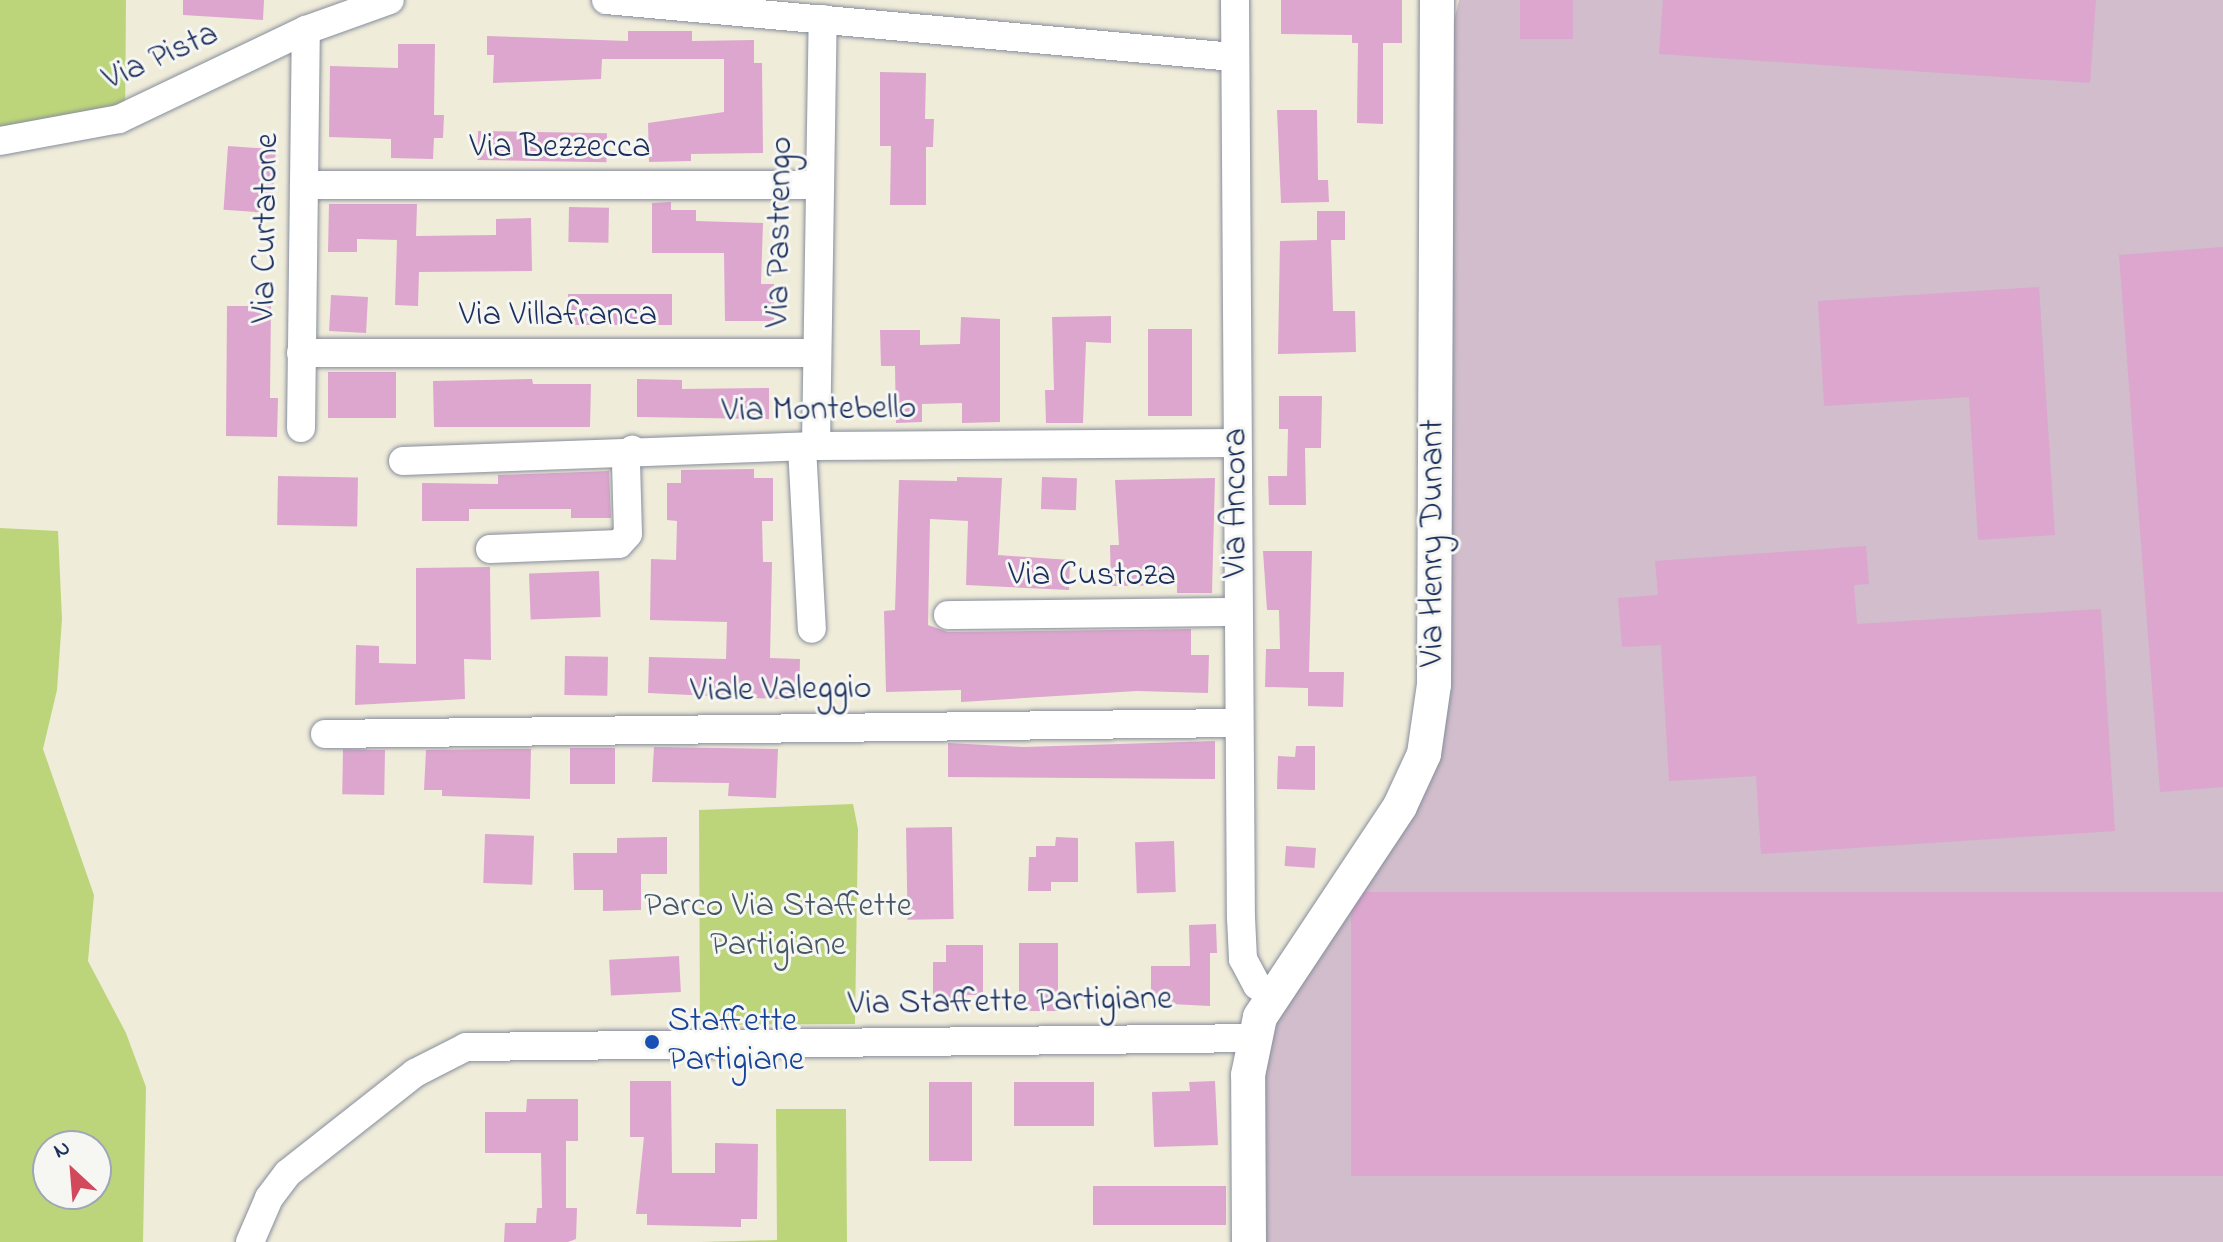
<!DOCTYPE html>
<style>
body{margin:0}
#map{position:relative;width:2223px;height:1242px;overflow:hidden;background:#f0ecda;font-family:"Indie Flower",sans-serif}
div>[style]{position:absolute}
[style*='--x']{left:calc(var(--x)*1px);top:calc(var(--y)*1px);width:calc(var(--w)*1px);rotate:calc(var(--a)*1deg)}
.industrial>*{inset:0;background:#d1bdcb}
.green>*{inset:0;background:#bdd57a}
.building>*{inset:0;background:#dca6ce;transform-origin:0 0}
.roads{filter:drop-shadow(0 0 2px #868e9c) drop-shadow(0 0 2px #868e9c)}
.minor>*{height:28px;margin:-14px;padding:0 14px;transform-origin:14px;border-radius:14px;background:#fff}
.major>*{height:34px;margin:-17px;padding:0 17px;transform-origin:17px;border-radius:17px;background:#fff}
.dots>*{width:22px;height:22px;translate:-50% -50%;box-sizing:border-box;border:4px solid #f6f6f2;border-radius:50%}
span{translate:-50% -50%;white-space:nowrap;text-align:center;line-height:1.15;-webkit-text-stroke:6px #f6f6f2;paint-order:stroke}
.street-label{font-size:34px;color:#1b2f5e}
.park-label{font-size:34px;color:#445865}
.transit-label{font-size:34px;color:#164399}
.left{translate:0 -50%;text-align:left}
.north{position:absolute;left:32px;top:1130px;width:80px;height:80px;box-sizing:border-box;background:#f6f6f2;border:2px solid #9ea6b7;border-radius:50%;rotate:334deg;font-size:22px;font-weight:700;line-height:32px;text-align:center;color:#1b2f5e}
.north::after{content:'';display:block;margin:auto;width:28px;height:36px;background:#d1495b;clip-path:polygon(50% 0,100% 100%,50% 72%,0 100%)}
</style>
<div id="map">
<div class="industrial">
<i style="clip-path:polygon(1459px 0,2223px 0,2223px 1242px,1251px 1242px,1268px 1028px,1417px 791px,1447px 49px)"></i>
</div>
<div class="green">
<i style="clip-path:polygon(0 0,126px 0,125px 126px,0 147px)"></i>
<i style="clip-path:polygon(evenodd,0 528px,58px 531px,62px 619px,57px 690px,43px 749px,94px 895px,88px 961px,126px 1033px,146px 1087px,143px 1242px,0 1242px,0 528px,48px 1146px,96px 1146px,96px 1194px,48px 1194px,48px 1146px)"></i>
<i style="clip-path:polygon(853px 804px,858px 829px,855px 1024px,700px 1025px,699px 810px)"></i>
<i style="clip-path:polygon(776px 1109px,846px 1109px,847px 1242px,701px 1242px,777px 1240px)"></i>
</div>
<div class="building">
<i style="clip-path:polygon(183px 0,264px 0,263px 20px,183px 15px)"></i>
<i style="clip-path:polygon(1281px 0,1402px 0,1402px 43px,1383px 43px,1383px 124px,1357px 123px,1358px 43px,1352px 43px,1352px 35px,1281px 34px)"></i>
<i style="left:1520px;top:0;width:53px;height:39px"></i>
<i style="clip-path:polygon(1663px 0,2096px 0,2090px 83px,1659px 54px)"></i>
<i style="clip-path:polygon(628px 31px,692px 31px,692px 41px,754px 40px,754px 63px,762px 63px,763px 153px,691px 154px,691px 161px,649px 162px,648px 123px,724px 112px,724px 59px,602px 59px,601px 79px,493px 83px,494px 55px,487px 55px,487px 36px,628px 41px)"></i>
<i style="clip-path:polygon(398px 44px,435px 44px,434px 115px,444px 115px,443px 138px,434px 138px,433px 159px,391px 158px,391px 139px,329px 137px,330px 66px,398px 68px)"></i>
<i style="clip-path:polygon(880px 72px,926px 73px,925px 119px,934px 119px,933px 147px,926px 147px,926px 205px,890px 205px,891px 146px,880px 146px)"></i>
<i style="clip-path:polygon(1277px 110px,1317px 110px,1318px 180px,1328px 180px,1329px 202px,1281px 203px)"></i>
<i style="left:478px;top:131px;width:129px;height:29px;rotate:1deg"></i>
<i style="left:228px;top:146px;width:48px;height:64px;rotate:4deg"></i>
<i style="clip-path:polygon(671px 202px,671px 210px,696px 210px,696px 221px,763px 223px,761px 284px,774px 284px,774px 321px,725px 321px,724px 253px,652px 253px,652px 203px)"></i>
<i style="clip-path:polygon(329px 204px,417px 204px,416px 236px,496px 235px,496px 219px,531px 218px,532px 271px,419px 272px,418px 306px,395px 305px,397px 240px,357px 239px,357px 252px,328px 252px)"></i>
<i style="left:569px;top:207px;width:40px;height:35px;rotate:1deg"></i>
<i style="clip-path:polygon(1317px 211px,1345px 211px,1345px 240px,1331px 240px,1333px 311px,1355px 311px,1356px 352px,1278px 354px,1280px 241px,1317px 240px)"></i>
<i style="clip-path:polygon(2223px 247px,2223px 787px,2160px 792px,2119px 255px)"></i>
<i style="clip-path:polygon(2039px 287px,2055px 535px,1978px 540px,1969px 397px,1824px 406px,1818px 301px)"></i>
<i style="left:568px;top:294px;width:104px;height:31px"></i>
<i style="left:331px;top:295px;width:37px;height:36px;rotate:3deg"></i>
<i style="clip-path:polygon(227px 306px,271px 306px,270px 398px,278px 398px,277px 437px,226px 436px)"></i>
<i style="clip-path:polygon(1111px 316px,1111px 343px,1086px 342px,1083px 423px,1046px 423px,1045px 390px,1054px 390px,1052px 317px)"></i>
<i style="clip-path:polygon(961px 317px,1000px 319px,1000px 422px,962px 423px,962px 403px,922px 404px,922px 422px,896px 423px,895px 366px,881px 366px,880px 330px,920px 330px,920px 345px,960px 344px)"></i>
<i style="left:1148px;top:329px;width:44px;height:87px"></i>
<i style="left:328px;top:372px;width:68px;height:46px"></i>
<i style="clip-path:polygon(532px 379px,533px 384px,591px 384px,590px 427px,434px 427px,433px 381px)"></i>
<i style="clip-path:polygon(637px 379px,682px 380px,682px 389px,769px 388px,769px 419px,637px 417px)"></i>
<i style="clip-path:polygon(1279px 396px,1322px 396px,1321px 448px,1305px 448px,1306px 505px,1269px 505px,1268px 476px,1287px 476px,1288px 429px,1279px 429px)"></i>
<i style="clip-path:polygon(754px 469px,754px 478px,773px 478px,773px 521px,762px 521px,763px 562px,772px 562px,770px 658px,800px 659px,799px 700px,648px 693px,649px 657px,726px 659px,727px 622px,650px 620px,651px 559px,676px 560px,677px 521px,667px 520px,667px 483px,681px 483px,681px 470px)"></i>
<i style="clip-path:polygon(609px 471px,611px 518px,571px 518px,571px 509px,469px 509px,469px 521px,422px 521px,422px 483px,498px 484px,498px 475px)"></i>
<i style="left:278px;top:476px;width:80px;height:49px;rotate:1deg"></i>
<i style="clip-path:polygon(957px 477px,1002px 478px,998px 555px,1070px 560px,1069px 590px,966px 585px,968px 521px,930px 519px,928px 625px,948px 632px,1191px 629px,1191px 655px,1209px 655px,1208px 693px,1137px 691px,961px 702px,961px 690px,886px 692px,884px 611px,895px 610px,899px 480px,957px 481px)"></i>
<i style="left:1042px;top:477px;width:35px;height:32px;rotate:2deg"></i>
<i style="clip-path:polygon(1215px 478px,1212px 593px,1177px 593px,1177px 585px,1111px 586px,1110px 545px,1119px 545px,1115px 480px)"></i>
<i style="clip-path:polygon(1866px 546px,1869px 584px,1854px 585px,1857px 624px,2101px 609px,2115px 831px,1761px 854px,1756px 776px,1669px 781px,1661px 645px,1622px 647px,1618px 598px,1658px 595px,1655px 561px)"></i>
<i style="clip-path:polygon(1263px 551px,1312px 551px,1309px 672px,1344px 672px,1343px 707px,1308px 706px,1308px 688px,1265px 687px,1266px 649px,1280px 649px,1279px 610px,1267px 610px)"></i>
<i style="clip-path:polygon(490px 567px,491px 660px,464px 659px,465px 699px,355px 705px,356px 645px,379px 646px,379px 663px,416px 664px,416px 568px)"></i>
<i style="left:599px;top:571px;width:46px;height:70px;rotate:88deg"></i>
<i style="left:565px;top:656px;width:43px;height:39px;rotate:1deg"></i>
<i style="clip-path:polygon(1215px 741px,1215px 779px,948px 777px,948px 743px,1024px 747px)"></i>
<i style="clip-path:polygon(1296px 746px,1315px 746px,1315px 790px,1277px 789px,1278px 756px,1295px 757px)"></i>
<i style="clip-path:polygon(654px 747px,778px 749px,776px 798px,728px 796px,729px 783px,652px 782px)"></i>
<i style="left:570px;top:748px;width:45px;height:36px"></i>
<i style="clip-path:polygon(502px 749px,531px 749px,530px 799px,442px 796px,442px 790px,424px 790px,426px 750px)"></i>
<i style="left:385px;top:750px;width:45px;height:42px;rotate:91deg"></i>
<i style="left:952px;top:827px;width:92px;height:46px;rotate:89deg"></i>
<i style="left:485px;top:834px;width:49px;height:49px;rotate:2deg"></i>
<i style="clip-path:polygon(667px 837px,667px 874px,641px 874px,641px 910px,603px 911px,603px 890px,574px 890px,573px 853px,617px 853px,617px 838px)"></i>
<i style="clip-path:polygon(1056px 837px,1078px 838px,1078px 882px,1051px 882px,1051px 891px,1028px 891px,1029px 857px,1036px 857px,1036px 846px,1055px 846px)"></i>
<i style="left:1174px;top:841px;width:51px;height:39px;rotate:88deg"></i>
<i style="left:1286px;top:846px;width:30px;height:20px;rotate:4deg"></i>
<i style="left:2223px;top:892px;width:284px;height:872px;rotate:90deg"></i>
<i style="clip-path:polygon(1216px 924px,1217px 953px,1210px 953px,1210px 1006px,1151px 1003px,1151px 966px,1190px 966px,1189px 925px)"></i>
<i style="left:1019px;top:943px;width:39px;height:68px"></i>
<i style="clip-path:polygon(946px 945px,983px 945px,983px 995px,967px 995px,967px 1002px,933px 1002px,933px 962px,946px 962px)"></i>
<i style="left:679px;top:956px;width:36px;height:70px;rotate:87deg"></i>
<i style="clip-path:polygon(630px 1081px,671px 1081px,672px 1173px,715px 1173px,715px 1143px,758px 1144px,757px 1219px,741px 1219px,741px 1227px,647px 1225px,647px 1214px,636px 1214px,644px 1137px,630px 1137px)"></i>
<i style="clip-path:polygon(1215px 1081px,1218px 1145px,1154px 1147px,1152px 1092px,1190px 1091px,1189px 1082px)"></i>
<i style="left:972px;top:1082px;width:79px;height:43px;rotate:90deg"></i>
<i style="left:1014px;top:1082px;width:80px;height:44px"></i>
<i style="clip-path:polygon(527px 1099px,578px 1099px,578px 1141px,566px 1141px,566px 1208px,577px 1208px,576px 1239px,568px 1242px,504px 1242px,505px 1223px,536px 1223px,537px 1208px,542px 1208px,541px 1153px,485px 1153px,485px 1112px,526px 1112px)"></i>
<i style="left:1093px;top:1186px;width:133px;height:39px"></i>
</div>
<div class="roads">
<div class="minor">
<i style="--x:606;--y:0;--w:631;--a:5.19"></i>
<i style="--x:1235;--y:0;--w:918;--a:89.63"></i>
<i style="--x:1241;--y:918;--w:41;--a:87.2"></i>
<i style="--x:1243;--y:959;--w:30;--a:62"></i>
<i style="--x:1257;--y:985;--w:18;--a:38"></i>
<i style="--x:0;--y:141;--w:121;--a:-10.5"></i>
<i style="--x:119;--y:119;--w:207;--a:-25.5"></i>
<i style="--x:306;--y:30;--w:89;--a:-19.7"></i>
<i style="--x:304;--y:185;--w:513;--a:0"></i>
<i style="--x:301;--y:353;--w:514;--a:0"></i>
<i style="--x:301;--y:428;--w:398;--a:-89.3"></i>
<i style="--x:816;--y:446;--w:427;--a:-89.1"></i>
<i style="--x:802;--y:447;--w:182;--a:86.9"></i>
<i style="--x:403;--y:461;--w:413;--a:-2.1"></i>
<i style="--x:816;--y:446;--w:421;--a:-0.4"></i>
<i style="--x:490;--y:549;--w:129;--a:-2.2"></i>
<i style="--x:619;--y:544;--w:13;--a:-48"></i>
<i style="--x:628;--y:534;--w:73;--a:-91.6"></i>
<i style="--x:626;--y:461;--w:13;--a:-61"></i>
<i style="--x:948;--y:615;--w:288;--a:-0.6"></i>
<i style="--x:325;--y:734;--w:912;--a:-0.69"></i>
<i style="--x:250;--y:1242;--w:48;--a:-66.6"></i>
<i style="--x:269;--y:1198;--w:31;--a:-53"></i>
<i style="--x:288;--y:1173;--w:162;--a:-38.2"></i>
<i style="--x:415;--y:1073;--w:57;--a:-27"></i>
<i style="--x:466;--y:1047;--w:789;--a:-0.65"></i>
</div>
<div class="major">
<i style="--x:1249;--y:1242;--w:167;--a:-90.3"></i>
<i style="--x:1248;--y:1075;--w:59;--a:-78.3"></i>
<i style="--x:1260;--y:1017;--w:253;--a:-56.4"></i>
<i style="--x:1400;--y:806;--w:57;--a:-65.2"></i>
<i style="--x:1424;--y:754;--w:70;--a:-81.8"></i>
<i style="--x:1434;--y:685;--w:685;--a:-89.75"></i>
</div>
</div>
<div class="dots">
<i style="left:652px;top:1042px;background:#1a4fb4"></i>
</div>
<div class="street-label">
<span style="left:161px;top:58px;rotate:-24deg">Via Pista</span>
<span style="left:560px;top:149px">Via Bezzecca</span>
<span style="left:267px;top:228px;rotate:-89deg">Via Curtatone</span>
<span style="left:781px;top:232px;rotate:-89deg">Via Pastrengo</span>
<span style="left:558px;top:317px">Via Villafranca</span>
<span style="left:819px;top:411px;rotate:-1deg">Via Montebello</span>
<span style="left:1237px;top:503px;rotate:-90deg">Via Ancora</span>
<span style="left:1434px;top:543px;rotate:-90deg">Via Henry Dunant</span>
<span style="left:1092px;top:577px">Via Custoza</span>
<span style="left:781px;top:691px;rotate:-1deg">Viale Valeggio</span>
<span style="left:1010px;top:1003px;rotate:-1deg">Via Staffette Partigiane</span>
</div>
<div class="park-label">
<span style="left:778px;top:927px">Parco Via Staffette<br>Partigiane</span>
</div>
<div class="transit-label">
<span class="left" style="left:668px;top:1042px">Staffette<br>Partigiane</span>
</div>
<div class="north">N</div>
</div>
